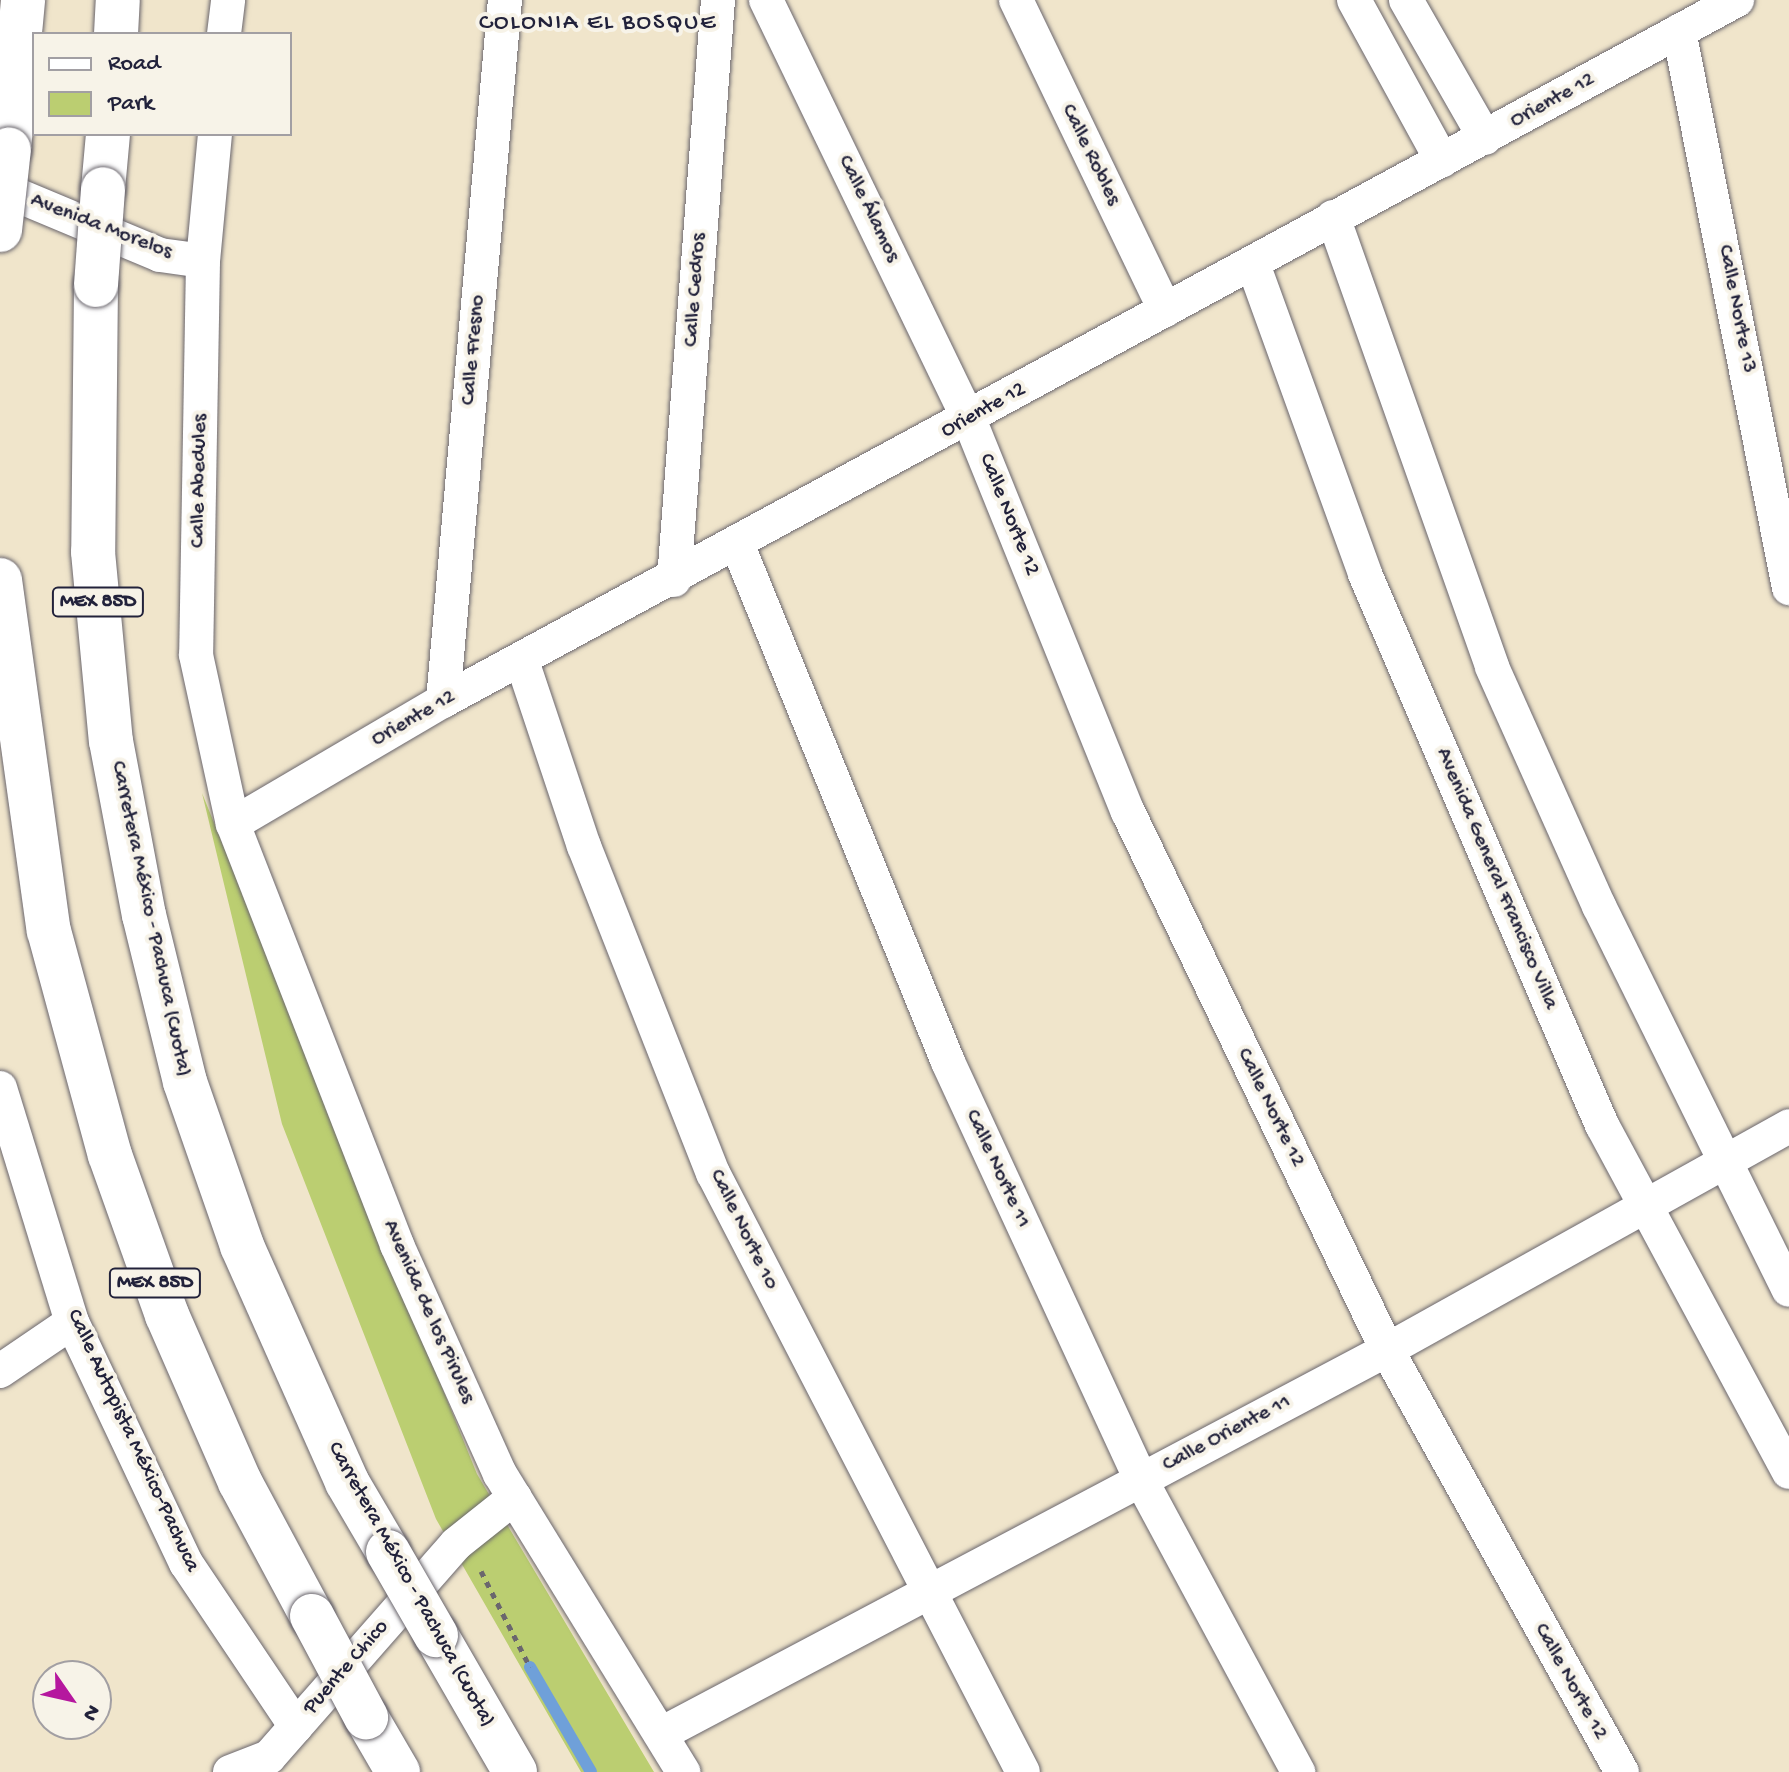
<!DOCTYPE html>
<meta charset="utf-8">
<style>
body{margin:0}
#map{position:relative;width:1789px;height:1772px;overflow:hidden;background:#f0e5cb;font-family:"Gochi Hand",sans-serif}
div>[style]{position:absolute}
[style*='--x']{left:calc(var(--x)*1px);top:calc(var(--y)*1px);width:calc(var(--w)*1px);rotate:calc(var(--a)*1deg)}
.green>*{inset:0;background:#bbce71}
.stream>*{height:12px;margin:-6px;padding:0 6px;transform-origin:6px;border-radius:6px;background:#6fa0d9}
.path>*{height:5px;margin-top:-2.5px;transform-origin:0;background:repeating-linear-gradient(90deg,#6a666d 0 6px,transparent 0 12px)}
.roads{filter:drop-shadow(0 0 2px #6a666d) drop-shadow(0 0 2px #6a666d)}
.minor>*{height:34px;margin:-17px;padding:0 17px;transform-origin:17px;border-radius:17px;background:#fff}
.motorway>*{height:44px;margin:-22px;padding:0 22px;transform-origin:22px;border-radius:22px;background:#fff}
.bridges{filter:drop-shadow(0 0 2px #6a666d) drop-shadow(0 0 2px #6a666d)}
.motorway-bridge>*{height:44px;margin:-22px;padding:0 22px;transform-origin:22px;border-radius:22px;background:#fff}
span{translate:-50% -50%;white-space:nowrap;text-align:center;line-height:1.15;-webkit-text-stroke:8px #f7f3e8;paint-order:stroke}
.shield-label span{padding:2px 6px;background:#f7f3e8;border:2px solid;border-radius:6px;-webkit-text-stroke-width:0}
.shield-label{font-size:20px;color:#22223b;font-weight:700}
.street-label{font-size:22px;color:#22223b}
.neighbourhood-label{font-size:24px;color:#22223b;letter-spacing:2px}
.legend{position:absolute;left:32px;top:32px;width:260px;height:104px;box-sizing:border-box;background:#f7f3e8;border:2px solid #a29fa3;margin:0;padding:10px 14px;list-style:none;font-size:24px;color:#22223b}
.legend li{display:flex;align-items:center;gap:16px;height:40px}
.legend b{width:40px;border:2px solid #a29fa3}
.north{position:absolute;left:32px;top:1660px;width:80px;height:80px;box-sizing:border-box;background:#f7f3e8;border:2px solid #a29fa3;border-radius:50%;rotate:124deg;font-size:22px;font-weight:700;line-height:32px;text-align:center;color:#22223b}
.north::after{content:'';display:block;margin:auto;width:28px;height:36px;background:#b5179e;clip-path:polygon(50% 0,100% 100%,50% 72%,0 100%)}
</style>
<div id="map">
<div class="green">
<i style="clip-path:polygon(202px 793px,477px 1474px,654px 1772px,581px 1772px,436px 1519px,282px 1124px)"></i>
</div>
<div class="stream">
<i style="--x:530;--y:1667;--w:121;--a:59.8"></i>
</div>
<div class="path">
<i style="--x:481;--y:1571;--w:108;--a:63"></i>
</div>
<div class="roads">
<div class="minor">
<i style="--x:766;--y:0;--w:466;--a:64.2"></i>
<i style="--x:969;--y:419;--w:424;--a:68"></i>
<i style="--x:1128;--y:812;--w:597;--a:64.29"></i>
<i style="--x:1387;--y:1350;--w:483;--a:60.9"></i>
<i style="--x:1016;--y:0;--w:344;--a:64.3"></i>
<i style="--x:1354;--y:0;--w:183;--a:61.3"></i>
<i style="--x:1406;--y:0;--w:159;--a:60.2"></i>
<i style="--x:1679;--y:31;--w:568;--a:78.83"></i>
<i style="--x:224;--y:34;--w:34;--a:-83"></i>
<i style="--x:215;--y:134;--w:128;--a:95.4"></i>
<i style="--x:203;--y:261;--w:394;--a:91"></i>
<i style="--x:196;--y:655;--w:173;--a:77.7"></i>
<i style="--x:233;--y:824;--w:452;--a:68.7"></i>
<i style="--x:397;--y:1245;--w:251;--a:65.8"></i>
<i style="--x:500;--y:1474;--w:350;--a:58.4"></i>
<i style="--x:0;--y:188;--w:173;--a:22.7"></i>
<i style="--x:160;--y:255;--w:43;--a:7.9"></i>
<i style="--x:1333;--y:217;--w:477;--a:70.5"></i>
<i style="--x:1492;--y:667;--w:262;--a:65.9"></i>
<i style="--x:1599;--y:906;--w:428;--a:63.7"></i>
<i style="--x:1253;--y:264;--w:330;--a:70.1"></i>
<i style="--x:1365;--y:574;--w:600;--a:66.73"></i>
<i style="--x:1602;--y:1125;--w:394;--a:61.7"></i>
<i style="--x:738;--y:546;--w:557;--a:67.85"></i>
<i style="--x:948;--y:1062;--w:460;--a:65.2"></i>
<i style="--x:1141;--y:1480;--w:332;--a:61.7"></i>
<i style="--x:674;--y:580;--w:582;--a:-85.66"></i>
<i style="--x:522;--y:661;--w:195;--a:71.5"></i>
<i style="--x:584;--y:846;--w:352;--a:68.5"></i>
<i style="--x:713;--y:1173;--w:674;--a:62.64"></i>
<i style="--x:443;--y:701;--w:704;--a:-84.95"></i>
<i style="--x:233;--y:824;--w:243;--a:-30.4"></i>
<i style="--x:443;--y:701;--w:1472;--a:-28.45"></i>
<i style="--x:0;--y:1088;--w:245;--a:72.9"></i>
<i style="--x:72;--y:1322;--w:267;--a:64.7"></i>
<i style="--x:186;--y:1563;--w:197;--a:56.1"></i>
<i style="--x:0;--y:1371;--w:87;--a:-34.2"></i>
<i style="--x:661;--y:1734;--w:821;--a:-27.88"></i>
<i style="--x:1387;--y:1350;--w:460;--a:-29.1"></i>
<i style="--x:230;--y:1772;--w:42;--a:-21"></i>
<i style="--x:269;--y:1757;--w:283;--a:-48.7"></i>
<i style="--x:456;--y:1544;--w:75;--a:-38.5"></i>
</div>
<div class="motorway">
<i style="--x:116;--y:34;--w:34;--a:-87"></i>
<i style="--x:9;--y:149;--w:150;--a:-84.6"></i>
<i style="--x:103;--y:189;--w:55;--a:-84.8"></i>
<i style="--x:96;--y:285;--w:267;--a:90.6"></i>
<i style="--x:93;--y:552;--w:190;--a:84.6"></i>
<i style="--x:111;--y:741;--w:177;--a:79.3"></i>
<i style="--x:144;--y:915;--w:172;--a:76.2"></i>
<i style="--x:185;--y:1082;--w:174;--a:70.8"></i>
<i style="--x:242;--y:1246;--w:258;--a:66"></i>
<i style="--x:347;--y:1482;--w:81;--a:59.6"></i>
<i style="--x:0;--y:580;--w:354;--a:82.1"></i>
<i style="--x:49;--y:931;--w:232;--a:74.8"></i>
<i style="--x:110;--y:1155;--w:170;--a:70.4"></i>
<i style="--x:167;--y:1315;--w:182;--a:66.4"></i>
<i style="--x:240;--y:1482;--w:152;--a:61.8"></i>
<i style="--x:436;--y:1635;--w:158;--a:60"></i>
<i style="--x:366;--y:1717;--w:64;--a:59.8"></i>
</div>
</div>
<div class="bridges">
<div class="motorway-bridge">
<i style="--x:0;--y:230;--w:81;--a:-83.7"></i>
<i style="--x:96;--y:285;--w:96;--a:-85.8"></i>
<i style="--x:388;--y:1552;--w:96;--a:60"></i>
<i style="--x:312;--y:1616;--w:115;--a:61.9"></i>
</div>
</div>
<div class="shield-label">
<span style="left:98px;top:602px">MEX 85D</span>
<span style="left:155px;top:1283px">MEX 85D</span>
</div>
<div class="street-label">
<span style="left:1553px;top:101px;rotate:-29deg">Oriente 12</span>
<span style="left:1090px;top:155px;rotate:64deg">Calle Robles</span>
<span style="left:868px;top:209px;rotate:64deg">Calle Álamos</span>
<span style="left:101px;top:227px;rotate:21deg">Avenida Morelos</span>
<span style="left:696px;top:290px;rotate:-86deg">Calle Cedros</span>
<span style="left:1736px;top:309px;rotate:79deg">Calle Norte 13</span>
<span style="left:474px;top:350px;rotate:-85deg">Calle Fresno</span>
<span style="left:984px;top:411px;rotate:-29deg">Oriente 12</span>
<span style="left:200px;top:481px;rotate:-89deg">Calle Abedules</span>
<span style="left:1008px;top:515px;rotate:68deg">Calle Norte 12</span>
<span style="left:414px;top:719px;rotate:-30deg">Oriente 12</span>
<span style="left:1496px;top:879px;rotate:67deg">Avenida General Francisco Villa</span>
<span style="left:150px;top:919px;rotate:78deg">Carretera México - Pachuca (Cuota)</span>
<span style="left:1270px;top:1108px;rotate:64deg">Calle Norte 12</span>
<span style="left:997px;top:1169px;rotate:65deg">Calle Norte 11</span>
<span style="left:743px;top:1230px;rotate:64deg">Calle Norte 10</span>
<span style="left:428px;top:1312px;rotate:66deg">Avenida de los Pirules</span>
<span style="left:1227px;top:1434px;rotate:-28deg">Calle Oriente 11</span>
<span style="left:132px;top:1441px;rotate:65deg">Calle Autopista México-Pachuca</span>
<span style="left:410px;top:1585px;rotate:61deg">Carretera México - Pachuca (Cuota)</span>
<span style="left:347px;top:1668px;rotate:-49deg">Puente Chico</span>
<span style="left:1570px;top:1682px;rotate:61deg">Calle Norte 12</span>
</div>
<div class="neighbourhood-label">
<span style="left:598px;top:24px">COLONIA EL BOSQUE</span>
</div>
<ul class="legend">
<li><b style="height:10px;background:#fff"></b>Road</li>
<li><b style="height:22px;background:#bbce71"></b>Park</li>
</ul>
<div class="north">N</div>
</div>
